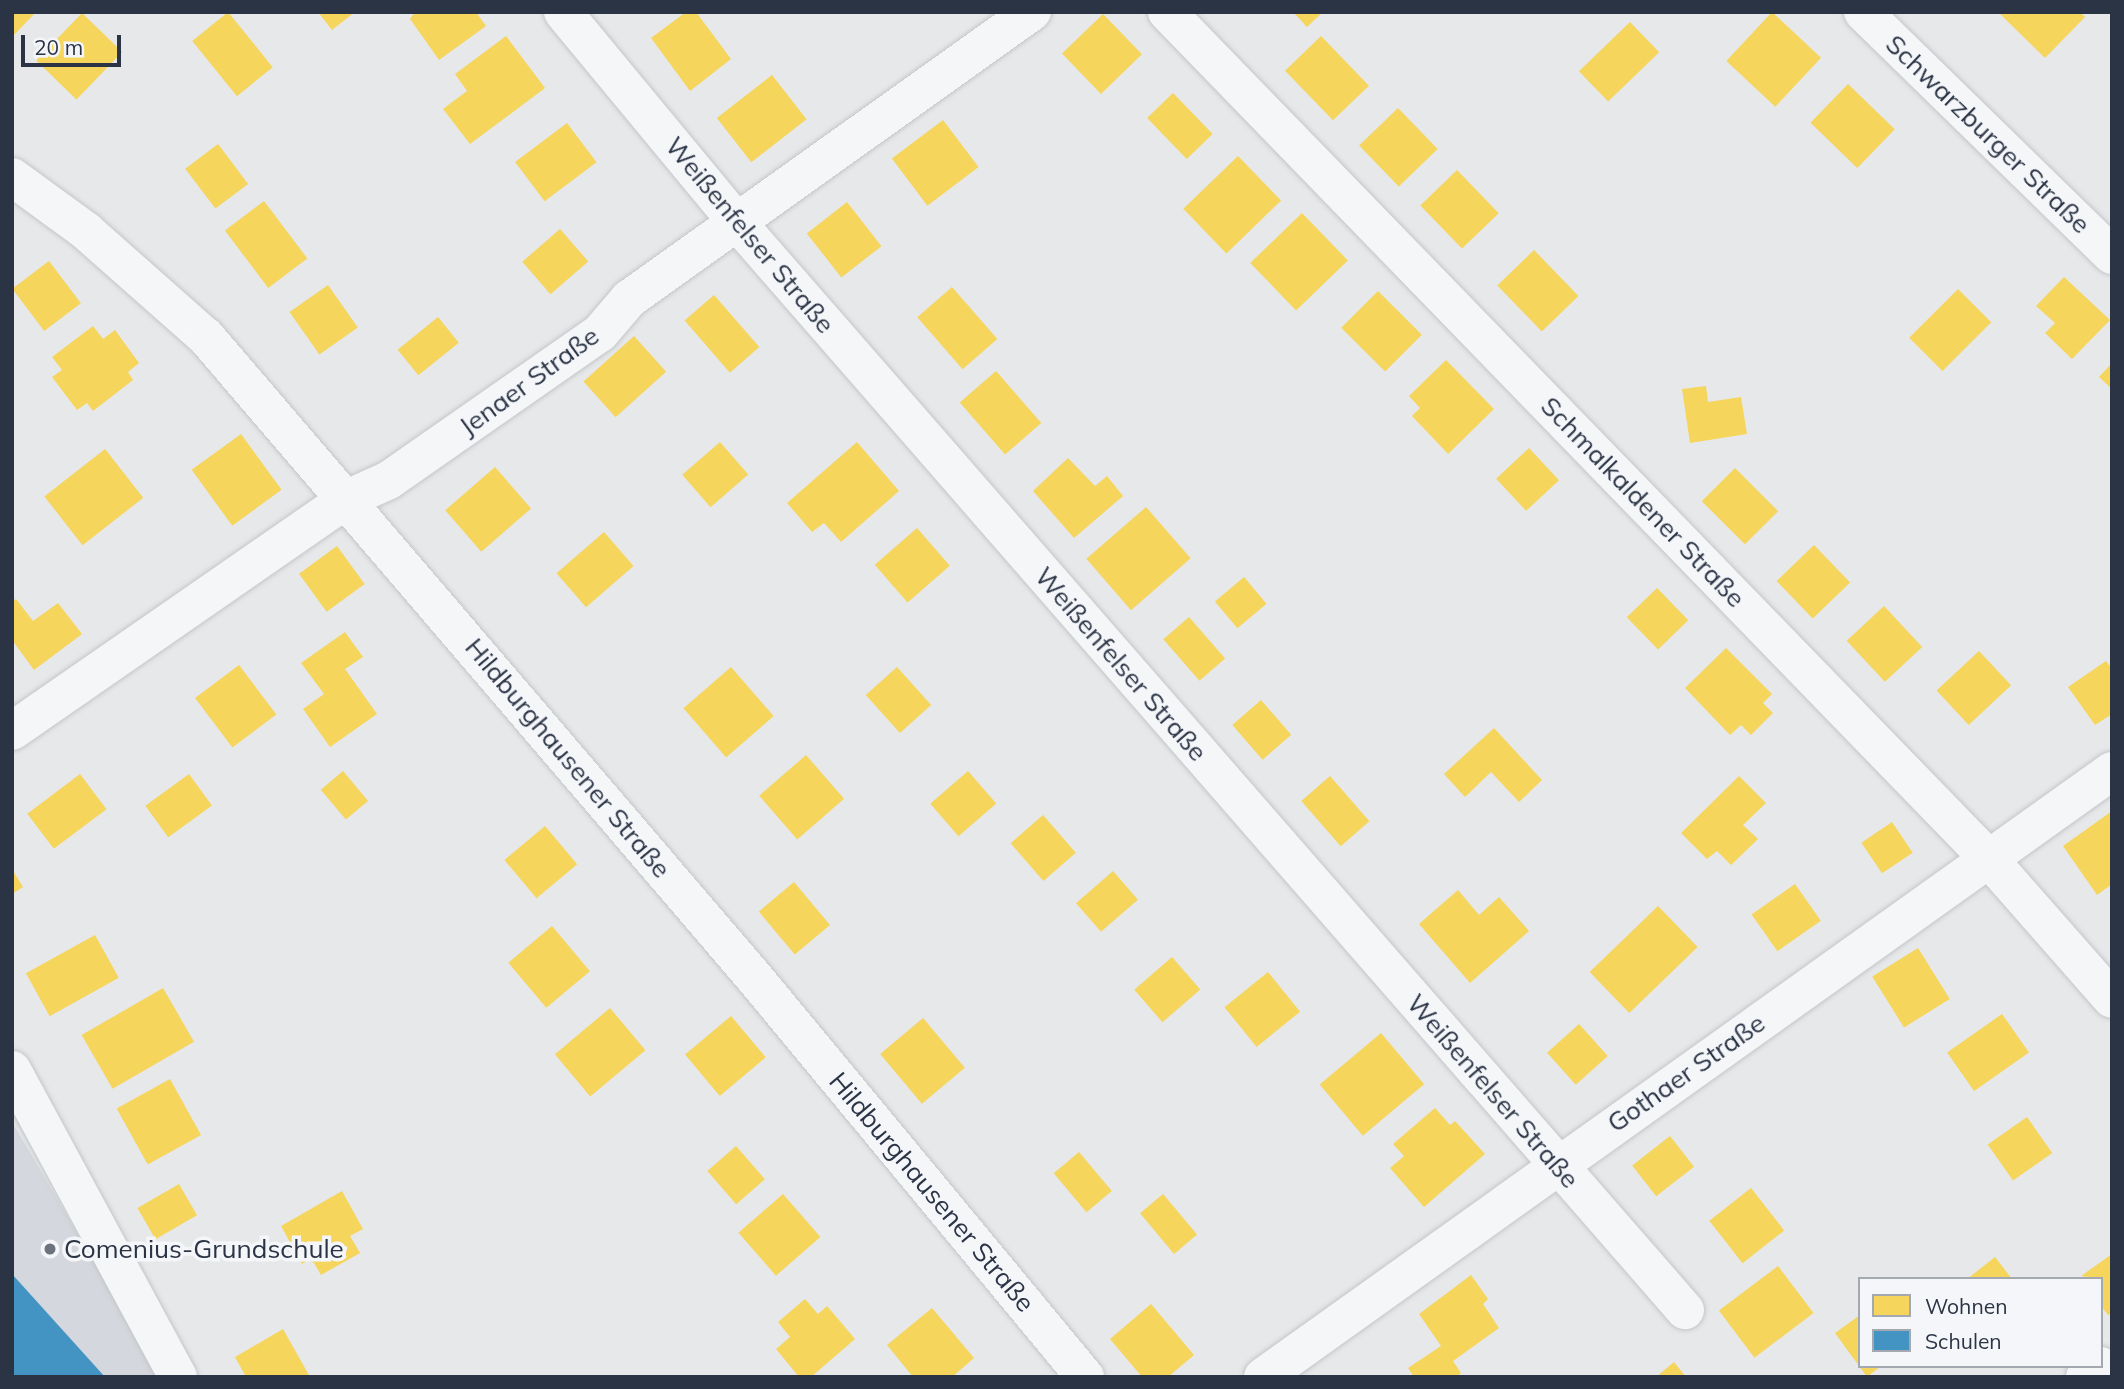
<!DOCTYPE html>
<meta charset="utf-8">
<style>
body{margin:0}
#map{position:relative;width:2124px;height:1389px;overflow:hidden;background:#e6e8ea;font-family:Mulish,sans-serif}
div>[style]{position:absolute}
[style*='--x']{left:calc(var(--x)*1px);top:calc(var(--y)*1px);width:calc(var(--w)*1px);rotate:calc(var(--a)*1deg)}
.built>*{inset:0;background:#d4d7dd}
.homes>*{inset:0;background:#f6d55c;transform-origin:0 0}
.schools>*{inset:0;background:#4393c3}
.roads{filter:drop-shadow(0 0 2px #c4c6c8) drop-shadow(0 0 2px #c4c6c8)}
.minor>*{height:38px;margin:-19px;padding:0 19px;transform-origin:19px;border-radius:19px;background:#f5f6f7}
.dots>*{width:19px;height:19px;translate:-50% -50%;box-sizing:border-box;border:4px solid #f4f6f9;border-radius:50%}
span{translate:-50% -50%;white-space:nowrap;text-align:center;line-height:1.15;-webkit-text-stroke:7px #f4f6f9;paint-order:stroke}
.street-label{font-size:26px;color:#2b3445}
.poi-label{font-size:26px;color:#2b3445}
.left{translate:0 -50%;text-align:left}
.frame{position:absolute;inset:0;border:14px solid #2b3445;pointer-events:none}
.legend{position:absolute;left:1858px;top:1277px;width:245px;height:91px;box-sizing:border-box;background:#f4f6f9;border:2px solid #a4a8b1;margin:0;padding:9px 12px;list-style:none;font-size:21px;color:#2b3445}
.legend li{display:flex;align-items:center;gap:14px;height:35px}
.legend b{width:35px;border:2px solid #a4a8b1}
.scale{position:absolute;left:21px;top:35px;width:100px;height:32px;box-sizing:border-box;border:4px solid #2b3445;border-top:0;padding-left:9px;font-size:21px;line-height:24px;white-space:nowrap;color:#2b3445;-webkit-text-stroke:5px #f4f6f9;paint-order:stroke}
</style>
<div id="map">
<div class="built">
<i style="clip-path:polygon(12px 1122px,162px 1377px,12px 1377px)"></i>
</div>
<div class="homes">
<i style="clip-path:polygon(12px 12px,36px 12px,12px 37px)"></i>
<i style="left:228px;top:12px;width:71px;height:46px;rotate:51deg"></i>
<i style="clip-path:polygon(318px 12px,355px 12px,332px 30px)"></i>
<i style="clip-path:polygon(415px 12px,476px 12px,486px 26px,439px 60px,410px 19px)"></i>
<i style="clip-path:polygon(686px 12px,696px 12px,731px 59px,690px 91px,651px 38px)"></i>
<i style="clip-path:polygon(1293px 12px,1323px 12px,1307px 27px)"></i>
<i style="left:1772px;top:12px;width:67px;height:67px;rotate:43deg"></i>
<i style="clip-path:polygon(1998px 12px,2080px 12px,2085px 17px,2045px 58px)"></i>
<i style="left:82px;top:13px;width:56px;height:66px;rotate:44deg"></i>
<i style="left:1103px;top:14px;width:56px;height:57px;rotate:46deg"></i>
<i style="left:1630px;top:22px;width:42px;height:71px;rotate:46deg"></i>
<i style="clip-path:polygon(506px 36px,545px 88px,470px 144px,443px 109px,467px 91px,455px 74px)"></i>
<i style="left:1321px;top:36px;width:69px;height:50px;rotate:46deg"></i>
<i style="left:772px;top:75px;width:56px;height:70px;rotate:52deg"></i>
<i style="left:1848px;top:84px;width:65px;height:54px;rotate:44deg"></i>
<i style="left:1173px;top:93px;width:57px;height:36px;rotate:46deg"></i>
<i style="left:1398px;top:108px;width:57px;height:54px;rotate:46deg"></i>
<i style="left:943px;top:120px;width:59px;height:64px;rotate:53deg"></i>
<i style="left:567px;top:123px;width:49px;height:65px;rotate:53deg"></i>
<i style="left:218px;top:144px;width:50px;height:41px;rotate:53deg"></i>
<i style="left:1238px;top:156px;width:62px;height:76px;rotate:46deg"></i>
<i style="left:1457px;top:170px;width:60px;height:51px;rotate:46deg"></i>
<i style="left:264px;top:201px;width:72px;height:49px;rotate:53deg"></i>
<i style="left:847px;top:202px;width:56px;height:51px;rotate:52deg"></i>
<i style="left:1302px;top:213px;width:66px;height:72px;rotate:46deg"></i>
<i style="left:560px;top:229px;width:43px;height:50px;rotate:49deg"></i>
<i style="left:1534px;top:250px;width:64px;height:51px;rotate:46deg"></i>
<i style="left:49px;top:261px;width:53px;height:46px;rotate:53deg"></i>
<i style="clip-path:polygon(2064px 277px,2110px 320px,2072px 359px,2045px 333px,2055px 323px,2036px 306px)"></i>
<i style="left:328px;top:285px;width:52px;height:47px;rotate:55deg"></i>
<i style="left:952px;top:287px;width:69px;height:46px;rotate:49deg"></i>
<i style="left:1958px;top:289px;width:47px;height:69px;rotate:45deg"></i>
<i style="left:1378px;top:291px;width:62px;height:52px;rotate:45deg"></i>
<i style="left:714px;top:295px;width:69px;height:39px;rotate:49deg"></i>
<i style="left:438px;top:317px;width:33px;height:52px;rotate:51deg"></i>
<i style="clip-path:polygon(93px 326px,103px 339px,115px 330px,139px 363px,128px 372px,133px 380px,93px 411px,87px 403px,77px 410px,52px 377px,62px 370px,52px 357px)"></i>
<i style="left:634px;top:336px;width:48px;height:68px;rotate:48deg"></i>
<i style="clip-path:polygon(1446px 360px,1494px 409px,1448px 454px,1412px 416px,1420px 408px,1409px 396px)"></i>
<i style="clip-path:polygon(2112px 363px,2112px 389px,2099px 377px)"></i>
<i style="left:996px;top:371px;width:69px;height:48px;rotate:49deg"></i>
<i style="clip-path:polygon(1706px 386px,1708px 402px,1741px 397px,1747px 434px,1690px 443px,1682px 389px)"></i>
<i style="left:241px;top:434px;width:69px;height:61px;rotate:54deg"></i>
<i style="left:720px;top:442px;width:43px;height:50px;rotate:49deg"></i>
<i style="clip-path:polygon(857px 442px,899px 491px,841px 542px,824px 523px,812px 532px,787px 503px)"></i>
<i style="left:1529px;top:448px;width:44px;height:45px;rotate:47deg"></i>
<i style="left:105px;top:449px;width:62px;height:77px;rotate:52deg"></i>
<i style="clip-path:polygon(1068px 458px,1095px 486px,1107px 476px,1123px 496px,1074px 538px,1033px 491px)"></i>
<i style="left:495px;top:467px;width:55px;height:66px;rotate:49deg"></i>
<i style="left:1735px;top:468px;width:61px;height:47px;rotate:45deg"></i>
<i style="left:1146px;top:507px;width:68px;height:79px;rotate:49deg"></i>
<i style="left:917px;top:528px;width:50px;height:56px;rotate:49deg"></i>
<i style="left:604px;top:532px;width:45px;height:63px;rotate:49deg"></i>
<i style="left:1814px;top:545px;width:52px;height:52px;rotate:46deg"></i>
<i style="left:337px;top:546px;width:47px;height:47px;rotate:54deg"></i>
<i style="left:1244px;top:577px;width:35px;height:38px;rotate:50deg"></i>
<i style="left:1657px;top:588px;width:45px;height:42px;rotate:46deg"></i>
<i style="clip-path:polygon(16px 599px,33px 621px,58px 603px,82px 634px,34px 670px,12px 640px,12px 602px)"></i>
<i style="left:1884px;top:606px;width:56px;height:51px;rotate:47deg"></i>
<i style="left:1189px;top:617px;width:55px;height:34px;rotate:49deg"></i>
<i style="clip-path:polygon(345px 632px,363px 657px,345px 669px,377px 714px,330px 747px,303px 709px,324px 694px,301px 663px)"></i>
<i style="clip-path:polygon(1726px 648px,1772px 694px,1763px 703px,1773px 713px,1751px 735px,1741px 725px,1730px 735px,1685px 688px)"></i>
<i style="left:1979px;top:651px;width:47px;height:58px;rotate:47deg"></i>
<i style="clip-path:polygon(2106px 661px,2112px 669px,2112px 714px,2095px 725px,2068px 687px)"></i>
<i style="left:239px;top:665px;width:62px;height:55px;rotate:53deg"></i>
<i style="left:731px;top:667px;width:65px;height:63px;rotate:49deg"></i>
<i style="left:897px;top:667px;width:51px;height:42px;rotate:48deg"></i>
<i style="left:1261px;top:700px;width:46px;height:38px;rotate:49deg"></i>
<i style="clip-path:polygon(1494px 728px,1542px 780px,1519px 802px,1491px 772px,1465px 797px,1444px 774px)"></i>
<i style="left:806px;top:755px;width:58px;height:62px;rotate:49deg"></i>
<i style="left:343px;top:771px;width:39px;height:29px;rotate:50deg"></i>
<i style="left:968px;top:771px;width:43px;height:50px;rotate:49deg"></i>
<i style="left:80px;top:774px;width:44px;height:66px;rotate:53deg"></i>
<i style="left:189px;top:774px;width:39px;height:54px;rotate:54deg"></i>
<i style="left:1330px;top:776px;width:60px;height:38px;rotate:49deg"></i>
<i style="clip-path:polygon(1739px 776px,1766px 803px,1743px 825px,1758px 839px,1731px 865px,1717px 851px,1707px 859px,1681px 833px)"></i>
<i style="clip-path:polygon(2112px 811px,2112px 884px,2097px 895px,2063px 846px)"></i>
<i style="left:1043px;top:815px;width:50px;height:43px;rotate:49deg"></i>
<i style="left:1892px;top:822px;width:37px;height:37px;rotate:56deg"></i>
<i style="left:545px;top:826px;width:50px;height:53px;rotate:50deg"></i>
<i style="clip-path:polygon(12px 869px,23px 887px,12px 894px)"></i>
<i style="left:1113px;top:871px;width:38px;height:49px;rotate:49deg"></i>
<i style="left:794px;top:882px;width:56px;height:46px;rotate:50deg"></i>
<i style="left:1795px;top:884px;width:45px;height:53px;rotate:55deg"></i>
<i style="clip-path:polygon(1458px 890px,1479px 915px,1499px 897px,1529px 931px,1470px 983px,1419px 924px)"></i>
<i style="left:1658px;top:906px;width:57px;height:95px;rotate:46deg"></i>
<i style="left:552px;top:926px;width:59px;height:57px;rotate:50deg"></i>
<i style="left:95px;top:935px;width:49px;height:79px;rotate:61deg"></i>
<i style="left:1918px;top:948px;width:60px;height:54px;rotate:58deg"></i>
<i style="left:1172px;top:957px;width:43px;height:50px;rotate:49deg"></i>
<i style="left:1268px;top:972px;width:51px;height:56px;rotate:51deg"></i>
<i style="left:163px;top:988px;width:62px;height:94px;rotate:60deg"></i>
<i style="left:610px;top:1008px;width:55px;height:72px;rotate:50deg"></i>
<i style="left:2002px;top:1014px;width:47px;height:67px;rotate:55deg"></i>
<i style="left:731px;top:1016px;width:54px;height:60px;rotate:50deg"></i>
<i style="left:923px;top:1018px;width:65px;height:56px;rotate:50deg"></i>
<i style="left:1579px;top:1024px;width:43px;height:43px;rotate:48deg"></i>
<i style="left:1381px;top:1033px;width:67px;height:80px;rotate:50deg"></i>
<i style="left:170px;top:1079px;width:64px;height:61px;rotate:61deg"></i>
<i style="clip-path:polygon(1435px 1108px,1450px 1125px,1455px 1121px,1485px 1154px,1424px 1207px,1390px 1168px,1404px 1156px,1393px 1144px)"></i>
<i style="left:2027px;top:1117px;width:44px;height:48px;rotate:55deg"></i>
<i style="left:1670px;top:1136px;width:39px;height:48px;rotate:52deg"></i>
<i style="left:736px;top:1146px;width:44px;height:38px;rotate:49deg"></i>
<i style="left:1079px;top:1152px;width:51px;height:33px;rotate:50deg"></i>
<i style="left:179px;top:1184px;width:36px;height:48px;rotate:60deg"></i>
<i style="left:1751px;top:1188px;width:54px;height:53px;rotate:52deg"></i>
<i style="clip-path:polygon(342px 1191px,363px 1229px,350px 1236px,360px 1253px,321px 1275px,311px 1258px,302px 1264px,281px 1226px)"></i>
<i style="left:783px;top:1194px;width:57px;height:59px;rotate:49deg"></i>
<i style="left:1163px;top:1194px;width:53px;height:30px;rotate:50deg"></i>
<i style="clip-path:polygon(2112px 1254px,2112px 1313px,2108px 1315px,2101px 1306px,2101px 1279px,2081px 1276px)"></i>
<i style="clip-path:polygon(1995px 1257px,2012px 1279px,1967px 1279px)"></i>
<i style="left:1778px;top:1266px;width:59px;height:74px;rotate:53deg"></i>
<i style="clip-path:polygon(1471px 1275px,1488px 1299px,1483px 1304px,1499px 1328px,1453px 1361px,1461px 1373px,1456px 1377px,1414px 1377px,1408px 1368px,1441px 1346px,1419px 1314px)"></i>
<i style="clip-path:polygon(805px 1299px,818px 1314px,827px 1306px,855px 1339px,811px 1377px,799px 1377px,776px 1349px,790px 1337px,778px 1322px)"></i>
<i style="clip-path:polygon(1151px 1304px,1194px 1355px,1168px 1377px,1142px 1377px,1110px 1339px)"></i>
<i style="clip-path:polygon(932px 1308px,974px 1358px,952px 1377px,913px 1377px,887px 1345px)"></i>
<i style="clip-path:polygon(1860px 1315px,1860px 1366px,1881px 1366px,1867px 1377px,1835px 1333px)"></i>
<i style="clip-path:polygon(283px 1329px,310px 1377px,246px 1377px,235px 1357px)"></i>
<i style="clip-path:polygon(1674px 1362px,1686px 1377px,1656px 1377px)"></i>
</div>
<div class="schools">
<i style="clip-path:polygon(12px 1274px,105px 1377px,12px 1377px)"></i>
</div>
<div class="roads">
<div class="minor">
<i style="--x:563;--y:12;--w:270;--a:50.4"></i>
<i style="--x:735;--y:220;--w:1446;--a:48.93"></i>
<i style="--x:1167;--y:12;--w:1180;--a:45.86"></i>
<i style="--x:1989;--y:859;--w:186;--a:48.7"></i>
<i style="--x:1863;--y:12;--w:348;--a:44.3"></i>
<i style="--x:12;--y:177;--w:92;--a:36.1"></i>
<i style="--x:86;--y:231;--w:160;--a:41.5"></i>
<i style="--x:206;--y:337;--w:841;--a:49.44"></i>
<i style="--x:753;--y:976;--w:521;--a:50.38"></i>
<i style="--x:12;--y:731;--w:407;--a:-34.7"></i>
<i style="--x:347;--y:499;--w:46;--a:-24.3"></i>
<i style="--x:389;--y:480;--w:257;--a:-34.9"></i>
<i style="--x:600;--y:333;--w:45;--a:-49.5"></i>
<i style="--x:629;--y:299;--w:495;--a:-35.5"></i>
<i style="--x:12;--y:1070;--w:349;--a:61.6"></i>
<i style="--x:1263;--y:1377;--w:1043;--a:-35.52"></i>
<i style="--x:2085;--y:1377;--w:19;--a:-36"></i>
</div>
</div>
<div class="dots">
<i style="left:50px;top:1249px;background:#6c737f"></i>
</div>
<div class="street-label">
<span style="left:1988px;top:134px;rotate:44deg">Schwarzburger Straße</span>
<span style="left:750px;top:235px;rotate:50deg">Weißenfelser Straße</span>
<span style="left:529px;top:381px;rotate:-36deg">Jenaer Straße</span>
<span style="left:1643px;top:502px;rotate:46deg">Schmalkaldener Straße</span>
<span style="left:1121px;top:664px;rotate:49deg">Weißenfelser Straße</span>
<span style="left:568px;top:758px;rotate:50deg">Hildburghausener Straße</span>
<span style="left:1686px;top:1073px;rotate:-35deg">Gothaer Straße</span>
<span style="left:1493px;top:1091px;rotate:49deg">Weißenfelser Straße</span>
<span style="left:932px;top:1192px;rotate:50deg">Hildburghausener Straße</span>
</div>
<div class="poi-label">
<span class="left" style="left:64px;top:1249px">Comenius-Grundschule</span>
</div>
<div class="frame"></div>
<ul class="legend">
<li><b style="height:19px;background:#f6d55c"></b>Wohnen</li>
<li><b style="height:19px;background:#4393c3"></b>Schulen</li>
</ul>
<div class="scale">20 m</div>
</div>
